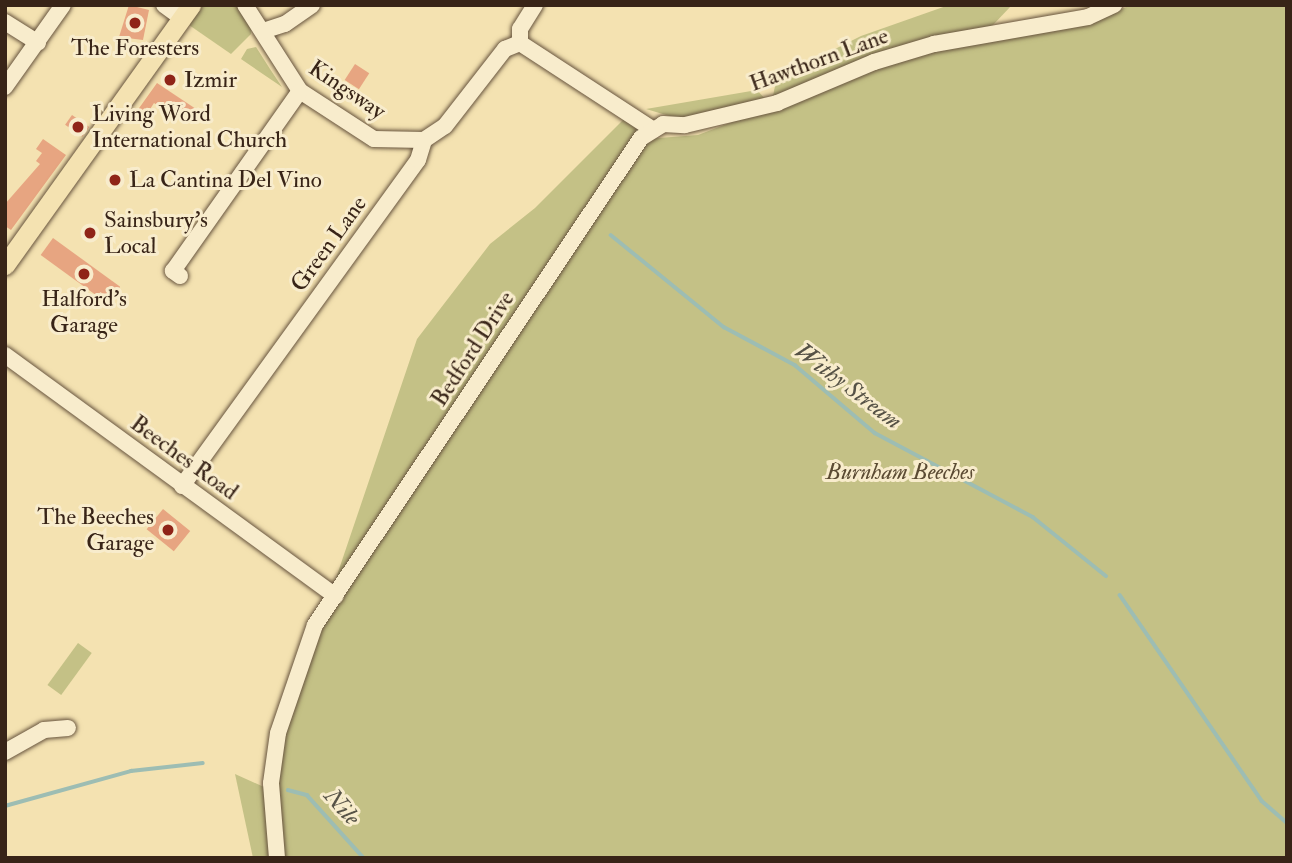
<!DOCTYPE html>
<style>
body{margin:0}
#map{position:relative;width:1292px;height:863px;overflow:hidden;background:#f4e2b1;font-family:"IM FELL Double Pica",serif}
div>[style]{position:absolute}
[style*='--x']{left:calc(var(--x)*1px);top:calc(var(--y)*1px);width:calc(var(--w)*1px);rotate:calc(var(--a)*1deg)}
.green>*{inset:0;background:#c4c186;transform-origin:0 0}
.stream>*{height:3.5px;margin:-1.75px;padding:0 1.75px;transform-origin:1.75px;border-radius:1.75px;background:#9dbdb3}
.building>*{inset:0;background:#e7a581;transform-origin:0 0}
.roads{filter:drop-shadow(0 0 2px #67543e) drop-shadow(0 0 2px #67543e)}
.minor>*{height:16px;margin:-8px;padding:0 8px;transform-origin:8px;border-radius:8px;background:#f8eccc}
.major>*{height:19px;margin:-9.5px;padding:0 9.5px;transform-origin:9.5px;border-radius:9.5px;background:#f4e2b1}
.dots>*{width:19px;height:19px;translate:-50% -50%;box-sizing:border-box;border:4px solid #f8eccc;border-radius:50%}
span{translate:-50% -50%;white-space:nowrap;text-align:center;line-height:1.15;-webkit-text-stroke:6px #f8eccc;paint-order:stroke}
.poi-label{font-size:23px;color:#382417}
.left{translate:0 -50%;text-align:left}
.right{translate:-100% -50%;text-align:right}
.street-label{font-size:23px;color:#382417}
.park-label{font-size:23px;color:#5b4b33;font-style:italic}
.water-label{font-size:24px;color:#565246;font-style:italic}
.frame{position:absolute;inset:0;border:7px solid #382417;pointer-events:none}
</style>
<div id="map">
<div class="green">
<i style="clip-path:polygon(203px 5px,236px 5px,251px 24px,251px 34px,231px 54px,189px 25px)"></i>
<i style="clip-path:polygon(949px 5px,1012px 5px,992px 26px,773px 96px,775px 86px,813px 60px,861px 36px)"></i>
<i style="clip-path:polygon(1131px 5px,1287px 5px,1287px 858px,283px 858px,275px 816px,283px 728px,323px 626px,646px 139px,698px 135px,895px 60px,1093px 21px)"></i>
<i style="clip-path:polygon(256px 47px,270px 69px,282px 87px,241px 59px,247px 49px)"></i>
<i style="clip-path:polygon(757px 90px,766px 100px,683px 120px,646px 109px)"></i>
<i style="clip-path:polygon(627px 116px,637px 123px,638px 131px,334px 584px,417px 339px,490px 244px,535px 208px)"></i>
<i style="left:78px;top:643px;width:17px;height:52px;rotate:36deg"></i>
<i style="clip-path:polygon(235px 774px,264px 787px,272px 858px,253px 858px)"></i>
</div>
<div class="stream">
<i style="--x:611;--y:235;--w:146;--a:39.2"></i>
<i style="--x:724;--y:327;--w:81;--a:28.2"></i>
<i style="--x:795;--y:365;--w:105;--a:40.4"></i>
<i style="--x:875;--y:433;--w:179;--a:28"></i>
<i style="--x:1033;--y:517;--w:94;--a:38.9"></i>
<i style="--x:1120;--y:595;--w:250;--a:55.4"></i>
<i style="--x:1262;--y:801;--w:33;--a:41"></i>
<i style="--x:288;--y:790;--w:20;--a:15"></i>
<i style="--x:307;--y:795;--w:85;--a:47.9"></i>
<i style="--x:5;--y:806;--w:131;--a:-15.5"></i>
<i style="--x:131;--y:771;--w:72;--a:-6.3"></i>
</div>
<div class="building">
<i style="clip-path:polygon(129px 5px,149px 10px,143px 40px,119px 37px)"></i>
<i style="left:355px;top:64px;width:17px;height:19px;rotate:33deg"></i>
<i style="clip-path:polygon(157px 83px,196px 109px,186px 124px,154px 103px,145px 117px,137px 111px)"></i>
<i style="left:72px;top:115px;width:21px;height:12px;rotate:35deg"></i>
<i style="clip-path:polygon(43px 139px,66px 155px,11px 230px,5px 226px,5px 204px,40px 164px,36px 161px,42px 153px,36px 149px)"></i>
<i style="left:53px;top:238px;width:83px;height:21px;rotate:36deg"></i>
<i style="left:163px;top:509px;width:35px;height:26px;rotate:39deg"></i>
</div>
<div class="roads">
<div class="minor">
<i style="--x:164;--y:5;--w:22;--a:36"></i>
<i style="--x:245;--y:5;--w:102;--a:57.4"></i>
<i style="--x:300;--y:91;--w:88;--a:33"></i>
<i style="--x:374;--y:139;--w:50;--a:1.1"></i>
<i style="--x:5;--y:22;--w:39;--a:32"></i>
<i style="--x:263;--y:31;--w:23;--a:-18"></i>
<i style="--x:285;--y:24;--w:33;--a:-35"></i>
<i style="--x:520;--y:43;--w:158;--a:33.1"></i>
<i style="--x:520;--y:43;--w:14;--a:-90"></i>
<i style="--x:520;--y:29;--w:28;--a:-58"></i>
<i style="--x:5;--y:87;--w:100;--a:-54.7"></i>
<i style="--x:180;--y:276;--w:9;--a:-144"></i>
<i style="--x:173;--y:271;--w:220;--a:-54.8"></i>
<i style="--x:5;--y:355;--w:409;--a:36.1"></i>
<i style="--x:182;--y:486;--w:402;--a:-54.1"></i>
<i style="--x:418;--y:160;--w:21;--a:-73"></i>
<i style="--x:424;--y:140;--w:25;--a:-34"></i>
<i style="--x:445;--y:126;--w:98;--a:-52.1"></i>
<i style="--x:505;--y:49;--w:16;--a:-22"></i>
<i style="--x:5;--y:752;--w:45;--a:-29.4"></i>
<i style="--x:44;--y:730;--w:24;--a:-5"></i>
<i style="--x:277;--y:858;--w:75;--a:-94.6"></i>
<i style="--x:271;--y:783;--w:50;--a:-82"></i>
<i style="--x:278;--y:733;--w:114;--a:-71.1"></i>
<i style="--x:315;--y:625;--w:586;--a:-56.2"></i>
<i style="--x:641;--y:138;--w:26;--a:-32"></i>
<i style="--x:663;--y:124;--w:22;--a:3"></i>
<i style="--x:685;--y:125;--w:95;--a:-13.4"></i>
<i style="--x:777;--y:103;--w:105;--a:-22.9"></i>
<i style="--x:874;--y:62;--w:63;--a:-16.7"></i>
<i style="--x:934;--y:44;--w:156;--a:-9.9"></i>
<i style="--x:1088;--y:17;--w:29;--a:-25"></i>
</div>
<div class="major">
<i style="--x:5;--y:265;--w:320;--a:-54.4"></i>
</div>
</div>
<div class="dots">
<i style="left:135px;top:23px;background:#8f2418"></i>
<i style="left:170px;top:80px;background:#8f2418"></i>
<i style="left:78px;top:127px;background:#8f2418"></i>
<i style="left:115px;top:180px;background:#8f2418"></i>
<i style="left:90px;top:233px;background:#8f2418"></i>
<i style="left:84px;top:274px;background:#8f2418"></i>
<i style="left:168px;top:530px;background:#8f2418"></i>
</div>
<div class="poi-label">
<span style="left:135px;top:48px">The Foresters</span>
<span class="left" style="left:184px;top:80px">Izmir</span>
<span class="left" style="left:92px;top:127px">Living Word<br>International Church</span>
<span class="left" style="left:129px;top:180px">La Cantina Del Vino</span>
<span class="left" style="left:104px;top:233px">Sainsbury's<br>Local</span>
<span style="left:84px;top:312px">Halford's<br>Garage</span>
<span class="right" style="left:154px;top:530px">The Beeches<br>Garage</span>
</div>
<div class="street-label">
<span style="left:819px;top:60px;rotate:-20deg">Hawthorn Lane</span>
<span style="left:347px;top:90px;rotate:34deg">Kingsway</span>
<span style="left:329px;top:244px;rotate:-54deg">Green Lane</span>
<span style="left:473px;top:349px;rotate:-57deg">Bedford Drive</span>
<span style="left:184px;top:458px;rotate:36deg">Beeches Road</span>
</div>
<div class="park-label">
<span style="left:900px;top:472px">Burnham Beeches</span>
</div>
<div class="water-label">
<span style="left:848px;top:386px;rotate:37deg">Withy Stream</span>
<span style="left:342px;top:807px;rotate:48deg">Nile</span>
</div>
<div class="frame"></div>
</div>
